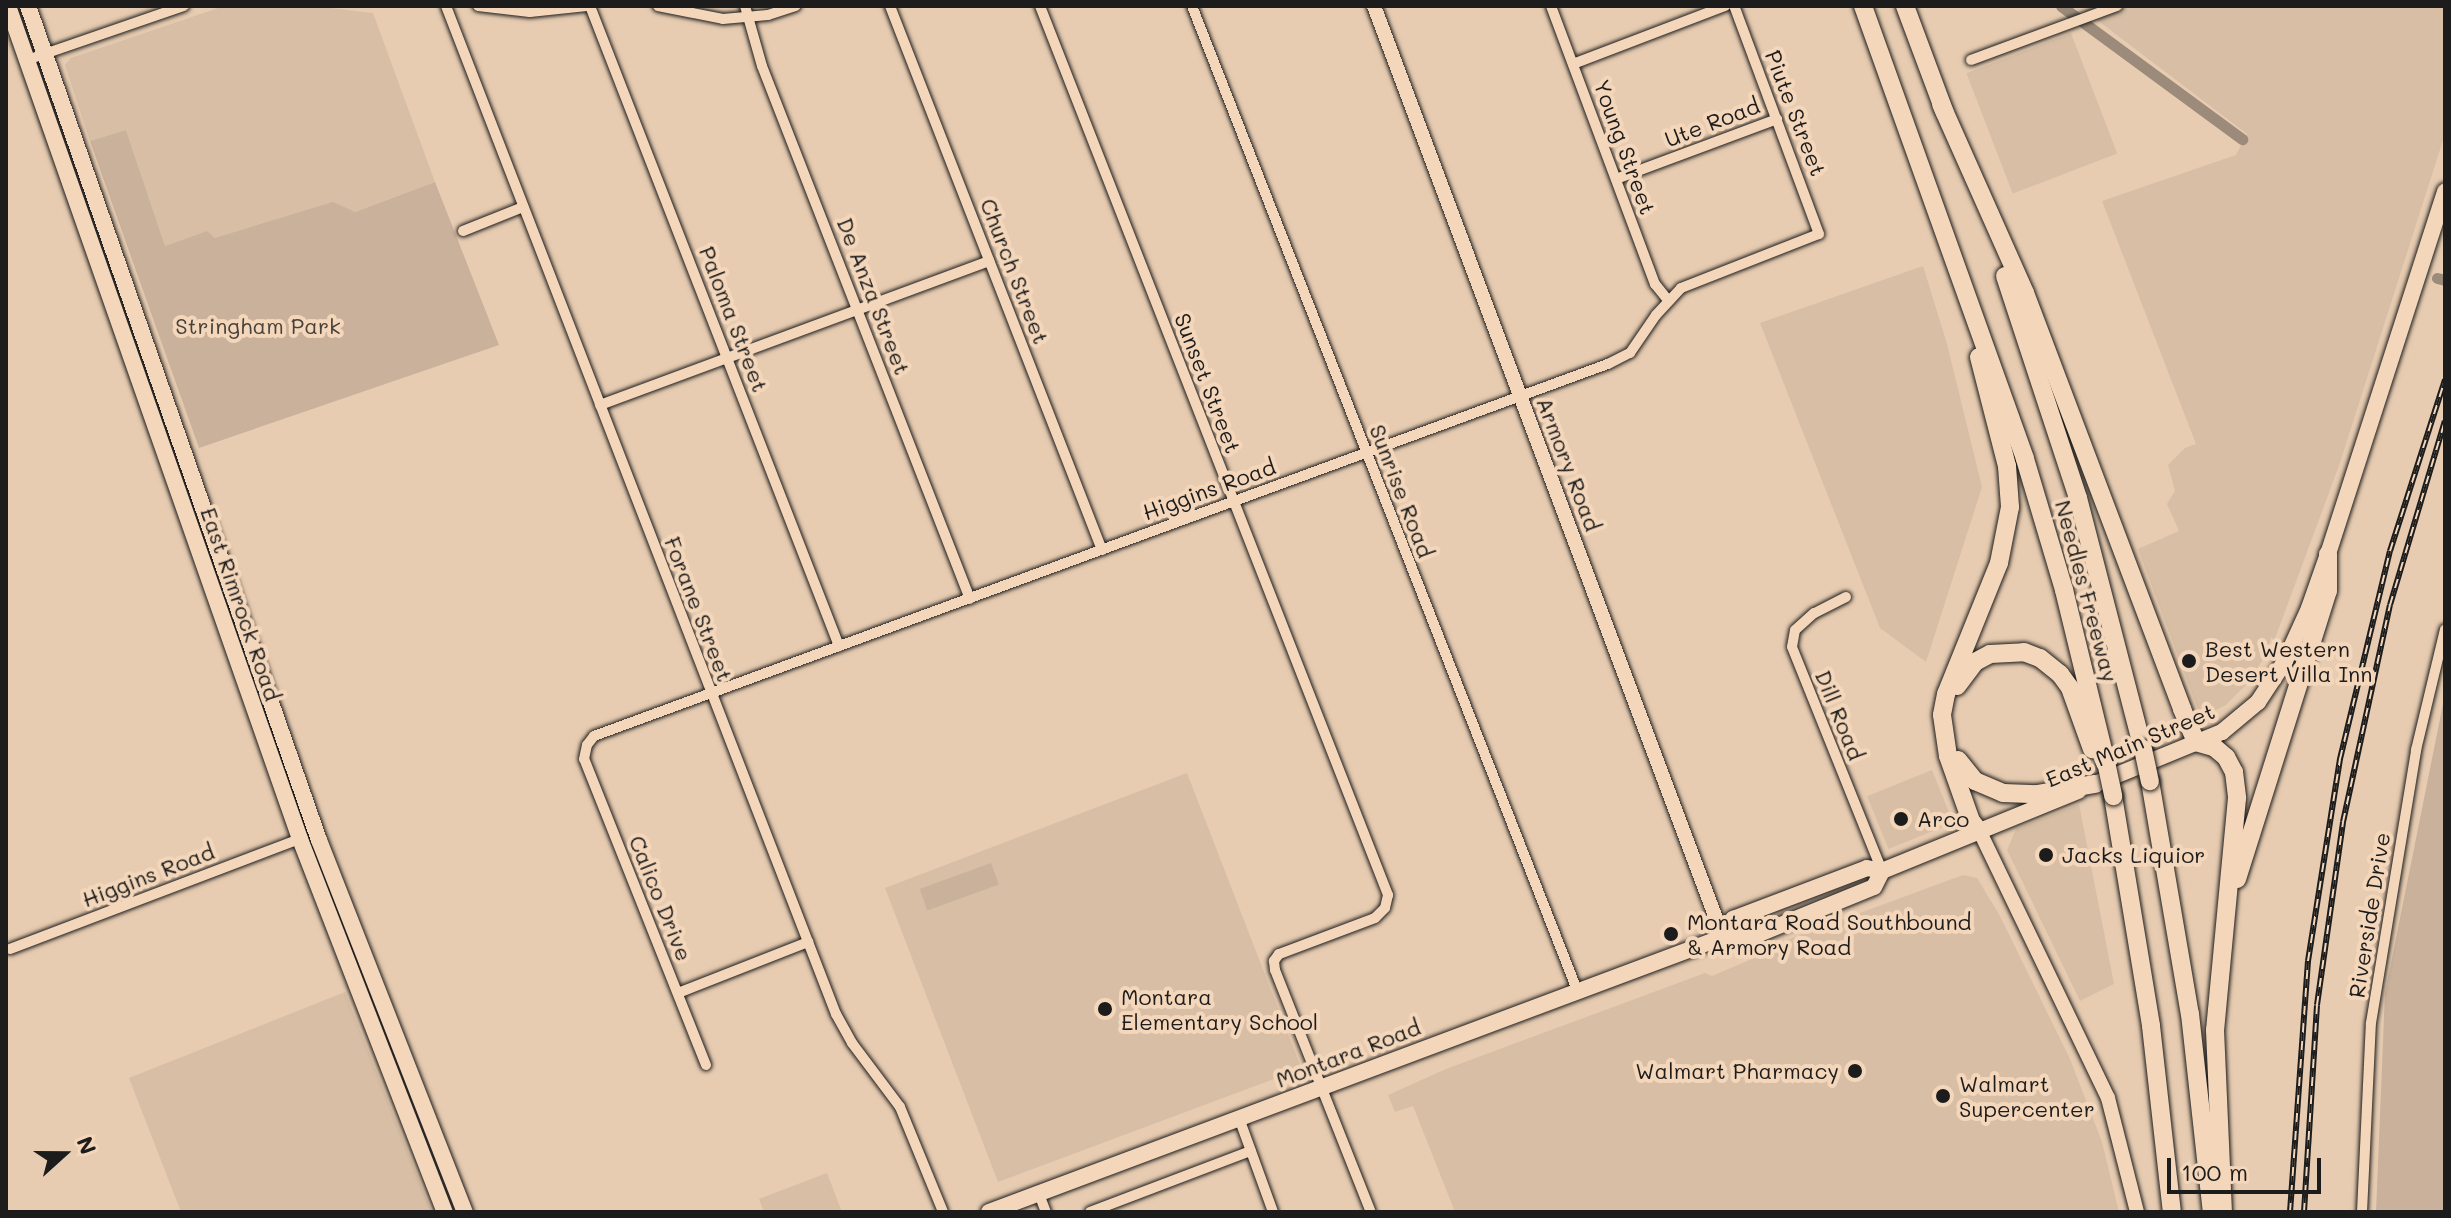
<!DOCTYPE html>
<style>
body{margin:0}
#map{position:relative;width:2451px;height:1218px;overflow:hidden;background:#e7ccb1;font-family:Mali,sans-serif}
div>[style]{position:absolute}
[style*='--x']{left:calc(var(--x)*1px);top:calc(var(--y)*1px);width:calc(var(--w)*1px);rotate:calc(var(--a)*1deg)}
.built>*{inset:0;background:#d7bea5;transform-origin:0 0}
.green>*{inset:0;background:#c9b19c;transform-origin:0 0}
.canal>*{height:11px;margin:-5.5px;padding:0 5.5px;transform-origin:5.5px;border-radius:5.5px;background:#9c8b7a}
.roads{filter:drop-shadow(0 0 2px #1c1c1c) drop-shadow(0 0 2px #1c1c1c)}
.street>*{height:10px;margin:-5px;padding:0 5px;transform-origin:5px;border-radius:5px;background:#f4d7bb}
.secondary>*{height:14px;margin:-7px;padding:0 7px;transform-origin:7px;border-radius:7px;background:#f4d7bb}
.primary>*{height:16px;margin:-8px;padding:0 8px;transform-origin:8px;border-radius:8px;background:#f4d7bb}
.highway>*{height:18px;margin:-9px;padding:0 9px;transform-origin:9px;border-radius:9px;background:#f4d7bb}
.rail>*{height:6px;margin-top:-3px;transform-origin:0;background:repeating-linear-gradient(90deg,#f4d7bb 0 9px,#1c1c1c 0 18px);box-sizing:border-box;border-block:2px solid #1c1c1c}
.bridges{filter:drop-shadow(0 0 2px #1c1c1c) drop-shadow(0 0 2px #1c1c1c)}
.highway-bridge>*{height:18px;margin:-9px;padding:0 9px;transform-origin:9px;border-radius:9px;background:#f4d7bb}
.dots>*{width:22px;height:22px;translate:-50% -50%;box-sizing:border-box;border:4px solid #f4d7bb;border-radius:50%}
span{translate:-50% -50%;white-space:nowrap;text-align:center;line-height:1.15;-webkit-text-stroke:8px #f4d7bb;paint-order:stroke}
.street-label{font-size:22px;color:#1c1c1c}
.park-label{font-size:22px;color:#47413c}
.poi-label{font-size:22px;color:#1c1c1c}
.left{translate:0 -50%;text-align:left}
.right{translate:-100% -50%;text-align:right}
.frame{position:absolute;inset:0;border:8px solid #1c1c1c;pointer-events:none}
.north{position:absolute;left:24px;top:1114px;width:80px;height:80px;-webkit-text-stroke:6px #f4d7bb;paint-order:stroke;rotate:69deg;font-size:22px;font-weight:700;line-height:32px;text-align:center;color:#1c1c1c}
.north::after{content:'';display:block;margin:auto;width:28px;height:36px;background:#1c1c1c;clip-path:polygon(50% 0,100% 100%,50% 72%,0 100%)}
.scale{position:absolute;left:2167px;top:1158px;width:154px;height:36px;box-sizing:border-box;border:4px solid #1c1c1c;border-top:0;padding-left:10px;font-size:24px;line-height:28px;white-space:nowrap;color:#1c1c1c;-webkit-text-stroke:6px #f4d7bb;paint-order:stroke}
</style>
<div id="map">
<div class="built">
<i style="clip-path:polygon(224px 6px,314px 6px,373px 13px,435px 182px,355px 212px,215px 238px,207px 231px,165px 246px,126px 130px,90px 141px,65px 65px,71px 58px)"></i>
<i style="clip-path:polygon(2094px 6px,2445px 6px,2445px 134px,2340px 463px,2274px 641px,2271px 637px,2269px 649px,2250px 681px,2226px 705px,2208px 714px,2199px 712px,2138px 549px,2179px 531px,2167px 504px,2175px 491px,2168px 465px,2185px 448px,2196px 444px,2102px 201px,2236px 155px,2247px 134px,2084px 10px)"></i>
<i style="left:2071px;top:33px;width:129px;height:112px;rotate:69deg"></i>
<i style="clip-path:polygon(1923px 266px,1947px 344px,1982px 487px,1926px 662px,1880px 628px,1760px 323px)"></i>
<i style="left:1932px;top:770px;width:57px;height:70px;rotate:68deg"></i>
<i style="clip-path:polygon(1187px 773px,1300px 1065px,1298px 1070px,998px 1182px,885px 888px)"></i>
<i style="clip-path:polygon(2079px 804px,2114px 984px,2080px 1001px,2007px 850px,2016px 829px)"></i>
<i style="clip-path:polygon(1963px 875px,1977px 878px,2000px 916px,2070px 1059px,2102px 1142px,2119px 1212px,1455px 1212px,1413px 1106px,1395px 1112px,1388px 1095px,1446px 1069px,1705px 973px,1712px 976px,1752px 959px,1757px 951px)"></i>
<i style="clip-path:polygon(345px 992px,431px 1210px,181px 1212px,129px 1078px)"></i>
<i style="clip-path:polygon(827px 1173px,842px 1212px,764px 1212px,759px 1199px)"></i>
</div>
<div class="green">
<i style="clip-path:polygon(126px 130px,165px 246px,207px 231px,215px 238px,333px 202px,355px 212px,435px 182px,499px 345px,199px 448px,90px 141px)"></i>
<i style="clip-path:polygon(2445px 694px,2445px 1212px,2376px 1212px,2385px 993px)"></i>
<i style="left:991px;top:863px;width:23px;height:76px;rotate:70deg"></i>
</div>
<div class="canal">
<i style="--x:2061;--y:6;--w:225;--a:36.3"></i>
<i style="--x:2437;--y:278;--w:8;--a:14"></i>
</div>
<div class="roads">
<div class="street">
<i style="--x:446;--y:6;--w:1081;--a:68.85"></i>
<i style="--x:836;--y:1014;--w:33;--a:61"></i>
<i style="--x:852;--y:1043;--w:80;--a:53.1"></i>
<i style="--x:900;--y:1107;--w:113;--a:67.7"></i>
<i style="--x:478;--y:6;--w:52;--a:6.6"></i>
<i style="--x:530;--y:12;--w:57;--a:-6"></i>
<i style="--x:590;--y:6;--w:687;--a:68.74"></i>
<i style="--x:658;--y:6;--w:66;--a:11.3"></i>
<i style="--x:723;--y:19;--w:45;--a:-5.1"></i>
<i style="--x:768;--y:15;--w:29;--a:-18"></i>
<i style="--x:745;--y:6;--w:62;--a:74.2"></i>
<i style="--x:762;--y:66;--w:572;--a:68.68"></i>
<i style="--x:890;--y:6;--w:584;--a:68.71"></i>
<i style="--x:1040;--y:6;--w:955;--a:68.62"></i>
<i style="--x:1388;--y:895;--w:13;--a:103"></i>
<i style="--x:1385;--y:908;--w:14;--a:135"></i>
<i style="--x:1375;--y:918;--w:103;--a:159.4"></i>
<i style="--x:1279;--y:954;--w:9;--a:126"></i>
<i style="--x:1274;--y:961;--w:9;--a:84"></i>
<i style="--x:1275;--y:970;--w:260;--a:68.4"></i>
<i style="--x:1192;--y:6;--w:1057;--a:68.63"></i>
<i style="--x:1551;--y:6;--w:297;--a:69.5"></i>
<i style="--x:1655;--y:284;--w:21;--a:51"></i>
<i style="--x:27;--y:60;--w:166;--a:-19"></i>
<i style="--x:1971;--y:60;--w:156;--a:-20.3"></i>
<i style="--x:1573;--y:64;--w:163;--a:-20.9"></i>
<i style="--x:1616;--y:179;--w:172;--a:-20.4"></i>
<i style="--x:463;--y:231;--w:65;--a:-21.8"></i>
<i style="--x:600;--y:405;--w:415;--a:-20.3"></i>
<i style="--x:1846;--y:597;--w:36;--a:153"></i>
<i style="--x:1814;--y:613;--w:25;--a:138"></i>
<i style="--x:1795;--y:630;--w:17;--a:100"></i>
<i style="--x:1792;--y:647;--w:241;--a:68.1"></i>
<i style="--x:10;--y:949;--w:310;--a:-20.8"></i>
<i style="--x:678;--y:993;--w:140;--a:-21.4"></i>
<i style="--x:706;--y:1065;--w:329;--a:-111.7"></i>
<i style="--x:584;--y:759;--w:14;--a:-78"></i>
<i style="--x:587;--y:745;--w:11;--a:-52"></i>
<i style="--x:594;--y:736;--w:1080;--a:-20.15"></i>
<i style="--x:1608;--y:364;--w:25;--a:-27"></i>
<i style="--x:1630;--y:353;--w:46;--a:-55.6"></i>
<i style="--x:1656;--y:315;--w:37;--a:-47"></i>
<i style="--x:1681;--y:288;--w:148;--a:-21.4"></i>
<i style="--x:1819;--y:234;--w:243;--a:-110.4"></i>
<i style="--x:1239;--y:1118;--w:100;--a:70.1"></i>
<i style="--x:1039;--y:1194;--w:19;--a:69"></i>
<i style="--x:1090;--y:1212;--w:172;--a:-20.8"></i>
<i style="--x:2362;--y:1212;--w:189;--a:-87.3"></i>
<i style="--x:2371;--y:1023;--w:277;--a:-80.6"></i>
<i style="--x:2416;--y:750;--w:124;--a:-76.5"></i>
</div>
<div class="secondary">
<i style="--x:1374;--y:6;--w:994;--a:69.45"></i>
<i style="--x:1980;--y:832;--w:295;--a:64.3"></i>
<i style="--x:2108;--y:1098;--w:118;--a:75.7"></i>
</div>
<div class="primary">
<i style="--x:8;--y:6;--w:883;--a:70.68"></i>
<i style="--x:300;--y:839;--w:400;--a:68.8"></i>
<i style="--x:28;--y:6;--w:883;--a:70.77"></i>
<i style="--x:319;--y:840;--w:400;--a:68.6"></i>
<i style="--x:2100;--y:782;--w:132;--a:-22.3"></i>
<i style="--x:2222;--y:732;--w:47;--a:-39.8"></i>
<i style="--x:2258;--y:702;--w:49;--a:-56.6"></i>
<i style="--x:2285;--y:661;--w:58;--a:-65.6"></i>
<i style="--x:2309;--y:608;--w:57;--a:-70.6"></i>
<i style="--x:2328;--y:554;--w:381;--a:-72.1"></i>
<i style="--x:1723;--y:937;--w:21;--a:-61"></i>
<i style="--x:1733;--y:919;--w:143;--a:-20.8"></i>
<i style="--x:1867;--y:868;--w:15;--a:11"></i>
<i style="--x:1882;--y:871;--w:212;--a:-22.2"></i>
<i style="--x:989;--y:1212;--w:784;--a:-20.54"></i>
<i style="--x:1723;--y:937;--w:21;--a:8"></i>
<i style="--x:1744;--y:940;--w:140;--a:-22.2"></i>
<i style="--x:1874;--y:887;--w:18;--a:-63"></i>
</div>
<div class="highway">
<i style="--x:1863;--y:6;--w:481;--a:70.3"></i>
<i style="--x:2025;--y:459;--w:137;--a:73.4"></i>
<i style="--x:2064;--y:590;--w:177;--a:76.3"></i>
<i style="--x:1905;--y:6;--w:114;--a:69.5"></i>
<i style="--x:1941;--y:104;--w:207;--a:66"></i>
<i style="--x:2025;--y:293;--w:445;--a:69.3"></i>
<i style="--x:2182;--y:709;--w:36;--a:67"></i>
<i style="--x:2196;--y:742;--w:19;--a:16"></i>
<i style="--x:2214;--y:747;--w:16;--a:40"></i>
<i style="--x:2226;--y:757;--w:17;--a:62"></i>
<i style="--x:2234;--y:772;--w:26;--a:83"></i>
<i style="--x:2237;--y:798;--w:233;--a:95.4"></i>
<i style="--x:2215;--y:1030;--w:182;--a:87.5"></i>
<i style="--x:2005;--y:276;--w:234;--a:71.8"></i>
<i style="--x:2078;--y:498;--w:259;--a:75.5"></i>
<i style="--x:1979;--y:357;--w:113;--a:75.6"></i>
<i style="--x:2007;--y:466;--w:41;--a:85.8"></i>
<i style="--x:2010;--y:507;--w:57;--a:101.1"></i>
<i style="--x:1999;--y:563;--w:141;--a:112"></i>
<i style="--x:1946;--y:694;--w:21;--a:101"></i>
<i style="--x:1942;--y:715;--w:41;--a:81.7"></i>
<i style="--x:1948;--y:756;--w:69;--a:70.5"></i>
<i style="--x:1971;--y:821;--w:14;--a:51"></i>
<i style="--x:1957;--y:686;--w:30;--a:-53"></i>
<i style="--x:1975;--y:662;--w:17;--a:-28"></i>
<i style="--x:1990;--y:654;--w:34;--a:-3"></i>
<i style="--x:2024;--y:652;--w:17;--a:21"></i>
<i style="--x:2040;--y:658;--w:26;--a:39"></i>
<i style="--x:2060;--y:674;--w:17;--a:54"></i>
<i style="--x:2070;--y:688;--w:65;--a:70.2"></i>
<i style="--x:1958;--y:760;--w:27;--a:51"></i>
<i style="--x:1975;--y:781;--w:30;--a:23"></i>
<i style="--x:2003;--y:793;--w:34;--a:2"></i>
<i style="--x:2037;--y:794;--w:59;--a:-9.8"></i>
<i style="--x:2150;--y:781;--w:236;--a:80.3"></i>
<i style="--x:2190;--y:1014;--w:199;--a:83.7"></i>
<i style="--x:2113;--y:796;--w:233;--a:80.6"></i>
<i style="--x:2151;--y:1026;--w:187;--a:83.6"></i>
<i style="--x:2237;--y:879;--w:302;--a:-72.5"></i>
<i style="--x:2328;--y:591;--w:37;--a:-90"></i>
</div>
</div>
<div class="rail">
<i style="--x:2290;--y:1212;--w:252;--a:-85.9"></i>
<i style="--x:2308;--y:961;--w:205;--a:-81"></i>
<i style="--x:2340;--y:759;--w:214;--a:-76.5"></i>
<i style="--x:2390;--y:551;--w:180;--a:-72.2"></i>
<i style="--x:2304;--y:1212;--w:207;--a:-86.4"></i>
<i style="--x:2317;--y:1005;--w:185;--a:-81.9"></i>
<i style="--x:2343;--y:822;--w:222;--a:-77.8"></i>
<i style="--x:2390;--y:605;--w:192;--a:-73.4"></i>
</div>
<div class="bridges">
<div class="highway-bridge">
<i style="--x:2143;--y:749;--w:33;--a:78"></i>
<i style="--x:2106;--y:762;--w:35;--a:78"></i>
</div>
</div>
<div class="dots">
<i style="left:2189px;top:661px;background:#1c1c1c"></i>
<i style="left:1901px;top:819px;background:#1c1c1c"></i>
<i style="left:2046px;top:855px;background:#1c1c1c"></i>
<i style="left:1671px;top:934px;background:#1c1c1c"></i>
<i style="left:1105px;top:1009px;background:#1c1c1c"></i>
<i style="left:1855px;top:1071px;background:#1c1c1c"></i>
<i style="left:1943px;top:1096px;background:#1c1c1c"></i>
</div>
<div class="street-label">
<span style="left:1796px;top:113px;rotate:69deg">Piute Street</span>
<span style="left:1712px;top:122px;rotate:-21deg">Ute Road</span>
<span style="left:1625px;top:147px;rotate:70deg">Young Street</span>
<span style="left:1015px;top:271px;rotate:69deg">Church Street</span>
<span style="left:874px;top:296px;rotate:69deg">De Anza Street</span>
<span style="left:734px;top:319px;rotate:69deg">Paloma Street</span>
<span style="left:1208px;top:383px;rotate:69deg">Sunset Street</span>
<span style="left:1569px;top:464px;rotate:69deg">Armory Road</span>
<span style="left:1209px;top:489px;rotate:-20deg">Higgins Road</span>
<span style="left:1402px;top:491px;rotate:69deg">Sunrise Road</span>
<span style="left:2087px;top:591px;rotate:75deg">Needles Freeway</span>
<span style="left:241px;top:604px;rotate:71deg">East Rimrock Road</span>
<span style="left:699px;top:609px;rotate:69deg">Forane Street</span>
<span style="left:1840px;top:715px;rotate:68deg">Dill Road</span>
<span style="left:2130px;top:745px;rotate:-23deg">East Main Street</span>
<span style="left:148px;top:875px;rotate:-21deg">Higgins Road</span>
<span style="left:661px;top:898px;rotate:68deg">Calico Drive</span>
<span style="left:2369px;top:915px;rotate:-81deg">Riverside Drive</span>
<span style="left:1348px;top:1053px;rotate:-21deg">Montara Road</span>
</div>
<div class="park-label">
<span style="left:258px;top:326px">Stringham Park</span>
</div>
<div class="poi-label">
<span class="left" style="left:2205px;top:661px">Best Western<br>Desert Villa Inn</span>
<span class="left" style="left:1917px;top:819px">Arco</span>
<span class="left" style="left:2062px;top:855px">Jacks Liquior</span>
<span class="left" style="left:1687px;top:934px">Montara Road Southbound<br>&amp; Armory Road</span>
<span class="left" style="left:1121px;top:1009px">Montara<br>Elementary School</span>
<span class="right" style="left:1839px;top:1071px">Walmart Pharmacy</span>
<span class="left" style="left:1959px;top:1096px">Walmart<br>Supercenter</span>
</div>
<div class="frame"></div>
<div class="north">N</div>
<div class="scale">100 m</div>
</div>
